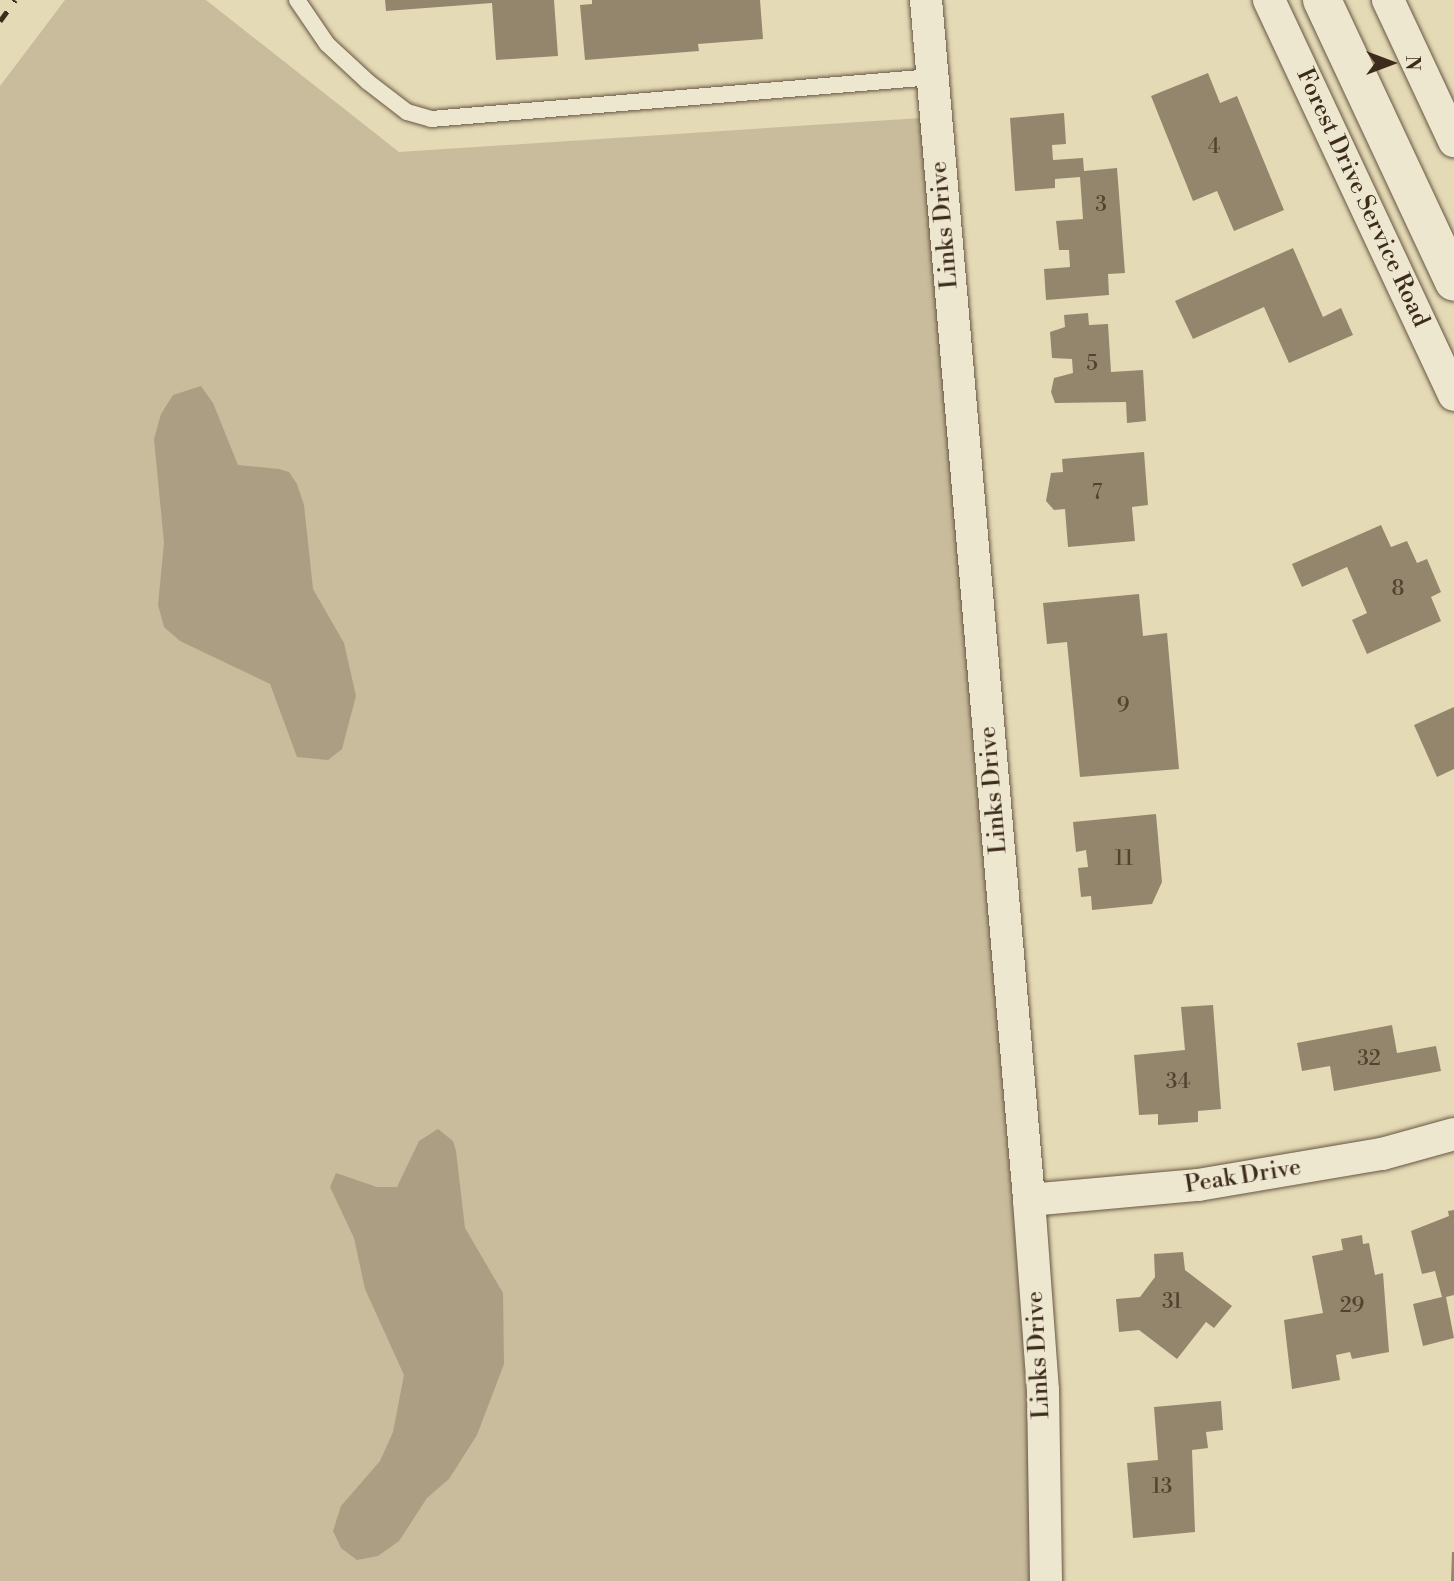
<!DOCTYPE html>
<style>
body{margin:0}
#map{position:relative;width:1454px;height:1581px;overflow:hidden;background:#e5dab6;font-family:"Libre Bodoni",serif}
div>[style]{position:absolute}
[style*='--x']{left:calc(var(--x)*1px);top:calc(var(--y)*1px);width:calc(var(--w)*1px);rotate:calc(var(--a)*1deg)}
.green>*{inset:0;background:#c8bc9c}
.water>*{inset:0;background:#ac9e82}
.building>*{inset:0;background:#94866c}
.roads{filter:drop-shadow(0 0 2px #675742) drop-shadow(0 0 2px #675742)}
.service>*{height:16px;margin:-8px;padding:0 8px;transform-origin:8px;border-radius:8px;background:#eee7d0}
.minor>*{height:32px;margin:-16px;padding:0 16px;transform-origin:16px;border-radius:16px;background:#eee7d0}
.secondary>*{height:38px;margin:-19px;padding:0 19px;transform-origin:19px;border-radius:19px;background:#eee7d0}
.rail>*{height:5px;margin-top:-2.5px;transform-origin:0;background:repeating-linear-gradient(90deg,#3d2b1c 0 12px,transparent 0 24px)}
span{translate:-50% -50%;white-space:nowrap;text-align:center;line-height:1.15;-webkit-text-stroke:5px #eee7d0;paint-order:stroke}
.number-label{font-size:21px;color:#534230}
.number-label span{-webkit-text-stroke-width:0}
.street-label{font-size:24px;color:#3d2b1c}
.north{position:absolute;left:1356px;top:28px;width:70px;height:70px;-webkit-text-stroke:5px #eee7d0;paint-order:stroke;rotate:90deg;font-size:19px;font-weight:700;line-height:28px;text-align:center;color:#3d2b1c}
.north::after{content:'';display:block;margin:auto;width:24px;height:32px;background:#3d2b1c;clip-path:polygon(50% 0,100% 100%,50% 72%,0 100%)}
</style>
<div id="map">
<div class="green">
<i style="clip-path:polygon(65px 0,206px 0,399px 152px,921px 118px,1014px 1219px,1039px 1581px,0 1581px,0 86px)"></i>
</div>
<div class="water">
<i style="clip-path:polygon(201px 386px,213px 403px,238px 465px,279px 469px,289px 472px,297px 484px,304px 505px,313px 589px,344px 643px,356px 696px,342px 749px,328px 760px,297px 757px,270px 684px,180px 641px,164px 627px,158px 605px,164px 543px,154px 439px,161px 414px,173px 395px)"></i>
<i style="clip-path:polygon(438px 1129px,453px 1141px,456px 1151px,465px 1228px,503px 1293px,504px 1364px,477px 1435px,449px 1479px,427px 1498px,399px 1541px,378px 1556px,357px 1560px,341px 1548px,333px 1531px,341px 1506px,380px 1461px,393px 1432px,404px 1375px,365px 1289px,354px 1238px,330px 1187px,336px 1173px,377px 1187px,397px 1187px,419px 1141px)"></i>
</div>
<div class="building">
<i style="clip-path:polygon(385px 0,554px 0,558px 56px,496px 60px,492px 3px,386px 11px)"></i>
<i style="clip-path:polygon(592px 0,760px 0,763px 39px,698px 44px,699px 51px,585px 60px,580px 5px,592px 4px)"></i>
<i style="clip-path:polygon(1208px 73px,1220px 103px,1237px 96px,1284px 210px,1234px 231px,1217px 191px,1193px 201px,1151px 96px)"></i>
<i style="clip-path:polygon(1064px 113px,1066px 144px,1052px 145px,1053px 160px,1083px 158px,1084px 171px,1117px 168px,1125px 273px,1108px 274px,1109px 295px,1046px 300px,1044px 269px,1070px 267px,1069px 250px,1059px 250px,1056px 221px,1083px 219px,1080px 177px,1055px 179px,1055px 188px,1015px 191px,1010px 118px)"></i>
<i style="clip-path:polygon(1293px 248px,1323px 317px,1341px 308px,1353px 335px,1289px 363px,1264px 307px,1193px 339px,1175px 301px)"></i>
<i style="clip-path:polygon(1088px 313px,1089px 325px,1108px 324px,1111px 372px,1143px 370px,1146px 421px,1127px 423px,1126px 402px,1055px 403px,1051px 392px,1054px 378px,1073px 373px,1072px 359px,1052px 358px,1050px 332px,1065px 327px,1064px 315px)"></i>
<i style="clip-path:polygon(1144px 452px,1148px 505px,1132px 507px,1135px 541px,1068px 547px,1065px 509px,1054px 510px,1046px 501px,1051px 473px,1063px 472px,1062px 459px)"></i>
<i style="clip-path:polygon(1381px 525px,1391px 547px,1407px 541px,1417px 563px,1427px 559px,1441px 592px,1431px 597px,1441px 621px,1367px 654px,1352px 620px,1367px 613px,1347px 567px,1302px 587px,1292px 564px)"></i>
<i style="clip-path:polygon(1139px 594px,1143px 636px,1167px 633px,1179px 769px,1080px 777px,1067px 642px,1047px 644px,1043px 603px)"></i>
<i style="clip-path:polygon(1454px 707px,1454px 769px,1437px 777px,1414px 725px)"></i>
<i style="clip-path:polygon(1156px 814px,1162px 882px,1152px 904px,1092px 910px,1091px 896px,1081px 897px,1078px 868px,1088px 867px,1086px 850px,1076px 852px,1073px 822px)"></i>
<i style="clip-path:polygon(1213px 1005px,1221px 1109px,1198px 1111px,1198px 1122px,1158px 1125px,1158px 1114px,1139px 1115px,1134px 1055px,1185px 1050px,1181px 1007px)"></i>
<i style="clip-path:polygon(1392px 1025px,1397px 1053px,1436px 1046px,1441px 1071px,1334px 1091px,1330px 1066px,1302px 1071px,1297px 1043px)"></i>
<i style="clip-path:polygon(1454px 1210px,1454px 1295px,1446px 1297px,1454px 1338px,1423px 1346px,1413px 1304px,1442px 1297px,1435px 1271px,1422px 1274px,1411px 1231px,1449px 1216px,1448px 1211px)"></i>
<i style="clip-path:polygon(1362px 1235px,1363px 1244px,1369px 1243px,1375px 1275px,1383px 1273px,1389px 1352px,1352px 1359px,1350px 1352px,1336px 1355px,1340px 1380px,1292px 1389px,1284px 1320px,1323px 1313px,1312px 1256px,1343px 1250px,1341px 1239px)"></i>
<i style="clip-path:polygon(1183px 1252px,1185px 1270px,1232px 1306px,1214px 1328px,1206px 1322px,1177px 1359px,1139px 1330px,1119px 1332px,1116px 1299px,1140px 1297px,1155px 1277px,1154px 1254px)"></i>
<i style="clip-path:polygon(1221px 1401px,1223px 1430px,1206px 1432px,1208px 1448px,1192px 1450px,1195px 1532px,1133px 1538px,1127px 1463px,1158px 1460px,1154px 1407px)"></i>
<i style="clip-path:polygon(1452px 1552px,1454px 1552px,1454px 1581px,1451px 1581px)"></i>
</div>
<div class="roads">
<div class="service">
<i style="--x:297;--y:0;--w:53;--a:55.7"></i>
<i style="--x:327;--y:44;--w:56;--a:42.8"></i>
<i style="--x:368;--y:82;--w:49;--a:37.6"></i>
<i style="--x:407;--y:112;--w:25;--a:16"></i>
<i style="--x:431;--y:119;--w:503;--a:-4.79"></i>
</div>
<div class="minor">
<i style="--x:926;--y:0;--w:1204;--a:85.09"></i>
<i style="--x:1029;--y:1200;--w:191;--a:85.8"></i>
<i style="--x:1043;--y:1390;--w:191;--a:89.1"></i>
<i style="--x:1269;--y:0;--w:436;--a:64.9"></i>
<i style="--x:1388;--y:0;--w:156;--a:64.9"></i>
<i style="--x:1029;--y:1200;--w:170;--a:-5.1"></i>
<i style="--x:1198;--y:1185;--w:187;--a:-9.6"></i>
<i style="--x:1382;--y:1154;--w:75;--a:-15.5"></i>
</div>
<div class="secondary">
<i style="--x:1322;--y:0;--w:311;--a:64.9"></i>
</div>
</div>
<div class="rail">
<i style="--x:0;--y:21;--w:26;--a:-54"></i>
</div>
<div class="number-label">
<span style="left:1214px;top:147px">4</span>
<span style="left:1101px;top:205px">3</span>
<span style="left:1092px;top:364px">5</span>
<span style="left:1097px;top:493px">7</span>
<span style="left:1398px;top:589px">8</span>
<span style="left:1123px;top:706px">9</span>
<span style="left:1124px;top:859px">11</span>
<span style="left:1369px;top:1059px">32</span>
<span style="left:1178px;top:1082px">34</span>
<span style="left:1172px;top:1302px">31</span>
<span style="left:1352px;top:1306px">29</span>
<span style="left:1162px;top:1487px">13</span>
</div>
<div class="street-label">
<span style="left:1362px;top:198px;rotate:65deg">Forest Drive Service Road</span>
<span style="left:945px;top:225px;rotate:-95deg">Links Drive</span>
<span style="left:994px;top:790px;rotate:-95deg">Links Drive</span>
<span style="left:1243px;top:1177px;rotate:-9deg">Peak Drive</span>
<span style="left:1039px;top:1355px;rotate:-93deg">Links Drive</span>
</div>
<div class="north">N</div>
</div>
